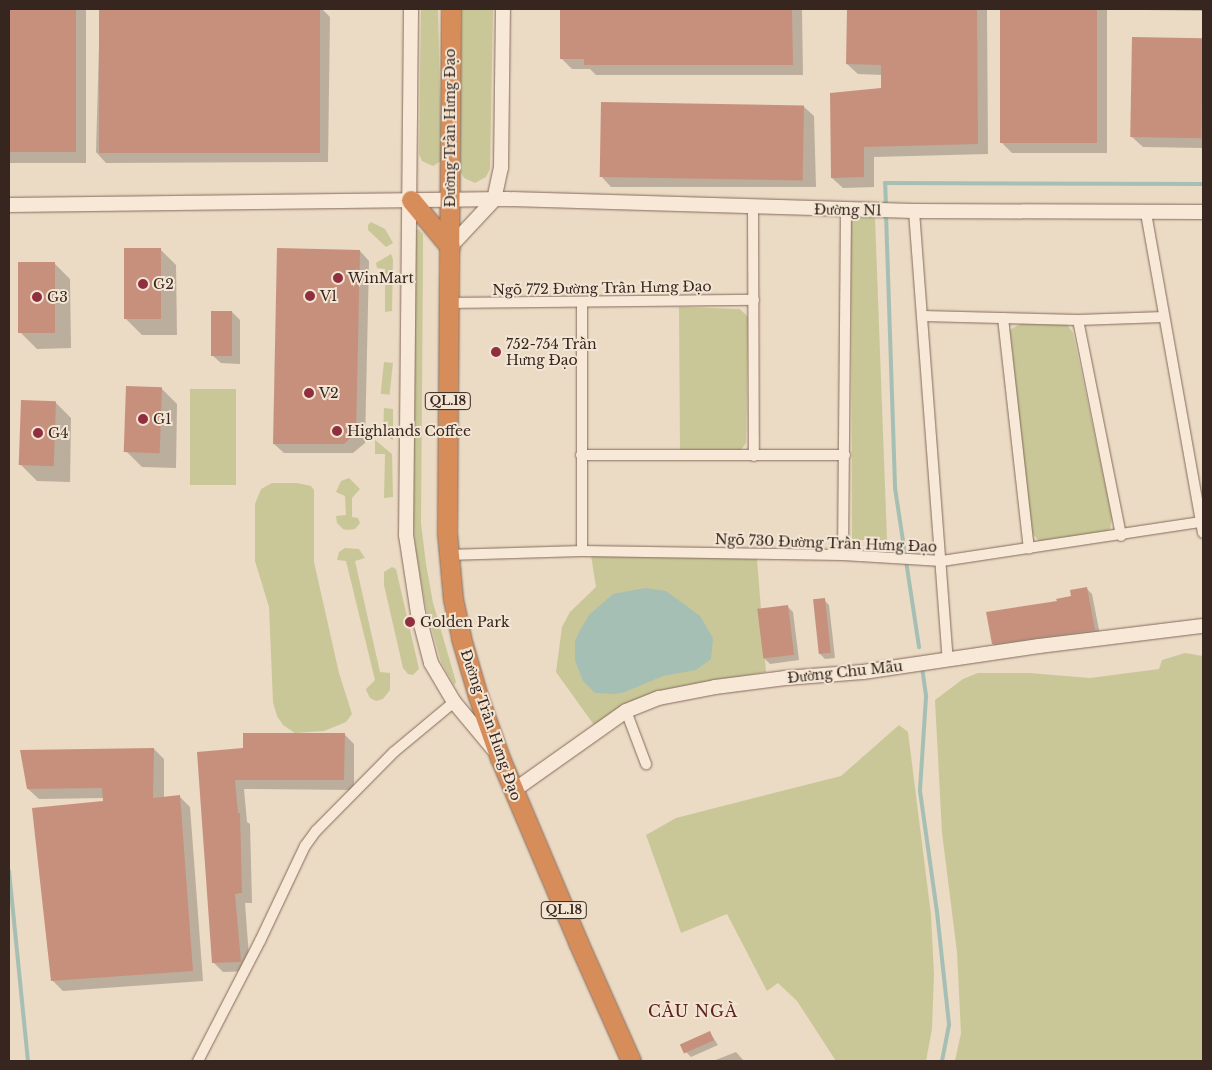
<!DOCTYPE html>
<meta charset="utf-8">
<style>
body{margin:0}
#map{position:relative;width:1212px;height:1070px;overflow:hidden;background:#ebdac4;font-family:"Libre Baskerville",serif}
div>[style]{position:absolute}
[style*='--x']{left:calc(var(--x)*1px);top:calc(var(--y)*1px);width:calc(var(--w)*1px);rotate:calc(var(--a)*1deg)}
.green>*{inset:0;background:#c9c798;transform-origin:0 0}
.water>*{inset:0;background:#a6bfb4}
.shadow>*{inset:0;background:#0003;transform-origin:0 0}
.stream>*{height:4px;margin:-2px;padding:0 2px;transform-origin:2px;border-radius:2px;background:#a6bfb4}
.building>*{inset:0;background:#c7907c;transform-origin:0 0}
.roads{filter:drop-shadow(0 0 1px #856b5b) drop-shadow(0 0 1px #856b5b)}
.street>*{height:10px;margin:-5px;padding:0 5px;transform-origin:5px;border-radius:5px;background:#f7e8d7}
.secondary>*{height:14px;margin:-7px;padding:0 7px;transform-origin:7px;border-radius:7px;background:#f7e8d7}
.highway>*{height:19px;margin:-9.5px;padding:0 9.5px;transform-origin:9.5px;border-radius:9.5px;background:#d68d59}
.dots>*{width:14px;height:14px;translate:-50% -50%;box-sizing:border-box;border:2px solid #f3e5d3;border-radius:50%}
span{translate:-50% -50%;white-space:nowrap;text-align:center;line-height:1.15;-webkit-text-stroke:4px #f3e5d3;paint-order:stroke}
.shield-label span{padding:1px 4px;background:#f3e5d3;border:1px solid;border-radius:4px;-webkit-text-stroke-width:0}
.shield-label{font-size:12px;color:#36261f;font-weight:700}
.street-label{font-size:14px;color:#36261f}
.poi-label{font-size:14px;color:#36261f}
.left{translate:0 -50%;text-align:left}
.quarter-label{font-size:16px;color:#602420;letter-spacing:1px}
.frame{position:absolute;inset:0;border:10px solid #36261f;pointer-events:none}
</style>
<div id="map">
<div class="green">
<i style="clip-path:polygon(421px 9px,438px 9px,441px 149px,441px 161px,433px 166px,422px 161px,419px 154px)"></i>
<i style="clip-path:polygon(461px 9px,493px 9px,490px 169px,486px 177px,475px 183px,464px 178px,458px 167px)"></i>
<i style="clip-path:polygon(851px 217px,875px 218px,887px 540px,852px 540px)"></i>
<i style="clip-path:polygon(371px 222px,385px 229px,393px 243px,386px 247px,368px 230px,368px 225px)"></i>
<i style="clip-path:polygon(418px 229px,423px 234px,423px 258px,421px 523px,426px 564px,433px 603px,456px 682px,454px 685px,441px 662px,426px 608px,416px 552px,412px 512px,414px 231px)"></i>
<i style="clip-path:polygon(391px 254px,393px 259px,392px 311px,385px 312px,385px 269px,377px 268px,376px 263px)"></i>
<i style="clip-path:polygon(679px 307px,740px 309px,748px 317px,746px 443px,741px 450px,680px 450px)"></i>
<i style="clip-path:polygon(1022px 323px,1066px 323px,1073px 333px,1112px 517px,1110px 529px,1105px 534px,1042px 544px,1031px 532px,1010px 330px)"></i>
<i style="left:384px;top:362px;width:9px;height:32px;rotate:6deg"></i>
<i style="left:190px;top:389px;width:46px;height:96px"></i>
<i style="clip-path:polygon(384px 408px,393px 409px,393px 440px,383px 435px)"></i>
<i style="clip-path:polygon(375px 440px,392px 454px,393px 497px,384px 498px,385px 454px,375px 454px)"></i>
<i style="clip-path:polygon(349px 478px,360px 489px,352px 498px,352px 517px,358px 518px,360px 523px,355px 529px,348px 530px,343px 529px,337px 523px,336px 516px,346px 515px,345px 496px,336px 492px,341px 481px)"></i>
<i style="clip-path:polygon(272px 483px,297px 483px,311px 486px,314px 490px,314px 562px,339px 673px,352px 714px,346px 722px,324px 731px,295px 733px,283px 725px,277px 716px,273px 702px,269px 607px,255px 561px,255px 504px,261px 489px)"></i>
<i style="clip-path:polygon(345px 548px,359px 549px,365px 558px,355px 561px,380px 672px,390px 673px,390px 690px,383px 699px,376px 701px,370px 698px,367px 692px,366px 689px,375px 680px,346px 561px,337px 560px,339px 552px)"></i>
<i style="clip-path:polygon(591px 555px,757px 559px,766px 672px,717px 681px,621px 707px,594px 725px,556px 672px,562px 627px,570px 612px,596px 587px)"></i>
<i style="clip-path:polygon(392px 567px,396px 569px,419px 669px,413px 675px,408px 674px,403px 668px,384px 585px,384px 572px)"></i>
<i style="clip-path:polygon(1185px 653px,1203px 656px,1203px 1061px,955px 1061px,961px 1033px,957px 952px,942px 833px,935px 700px,963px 679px,978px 673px,1029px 673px,1090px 678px,1159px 669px,1162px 660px)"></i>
<i style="clip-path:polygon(899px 725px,908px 732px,931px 915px,934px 974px,932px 1029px,926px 1061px,836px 1061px,797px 1001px,778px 983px,767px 991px,727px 914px,681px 933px,646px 835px,676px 818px,841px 776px)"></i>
</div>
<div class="water">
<i style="clip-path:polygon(645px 588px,666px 591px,700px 616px,713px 638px,711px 659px,696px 670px,663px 676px,625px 692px,614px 694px,595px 693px,583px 681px,575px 661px,575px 641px,580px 630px,589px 615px,613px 594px)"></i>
</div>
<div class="shadow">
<i style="left:9px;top:9px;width:77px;height:154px"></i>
<i style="clip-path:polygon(100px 9px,322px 9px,330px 17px,328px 162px,106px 163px,96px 152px)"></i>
<i style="clip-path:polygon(561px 9px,802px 9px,803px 75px,596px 75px,590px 69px,572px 69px,561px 58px)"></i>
<i style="clip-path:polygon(848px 9px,987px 9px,988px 154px,874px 157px,874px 187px,843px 188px,832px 178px,883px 90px,883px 75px,858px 74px,847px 64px)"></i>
<i style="clip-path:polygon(1002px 9px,1107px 9px,1107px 153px,1012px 153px,1001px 142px)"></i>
<i style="clip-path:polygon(1140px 9px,1203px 9px,1203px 11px,1142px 10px)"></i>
<i style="clip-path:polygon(1133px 38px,1203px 39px,1203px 148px,1143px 147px,1132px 137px)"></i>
<i style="clip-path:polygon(803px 106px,814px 116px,816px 187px,611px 187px,601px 176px)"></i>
<i style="clip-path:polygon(160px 249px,176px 265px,177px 335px,142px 335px,126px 319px)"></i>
<i style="clip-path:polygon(360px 251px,369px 261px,365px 443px,353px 453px,284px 453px,274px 444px)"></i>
<i style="clip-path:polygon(54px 263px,70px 279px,71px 348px,37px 349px,21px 333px)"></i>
<i style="clip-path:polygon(232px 312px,240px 320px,240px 364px,221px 363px,213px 356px)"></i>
<i style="clip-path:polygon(161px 388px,177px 404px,176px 468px,142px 467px,126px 451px)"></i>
<i style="clip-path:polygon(55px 402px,71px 418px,70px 482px,37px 481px,21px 465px)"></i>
<i style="clip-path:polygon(1087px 589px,1092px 594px,1100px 635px,998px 649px,993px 644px,1058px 602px,1073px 598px)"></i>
<i style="clip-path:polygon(824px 600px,829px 605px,835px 658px,825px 659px,820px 654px)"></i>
<i style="clip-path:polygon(788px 607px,793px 612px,799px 660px,770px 664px,765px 659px)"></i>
<i style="clip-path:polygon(344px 734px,354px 744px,354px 790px,244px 789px,247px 822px,250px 824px,252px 903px,245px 903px,250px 971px,223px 972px,213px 962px,198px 753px,245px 749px)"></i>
<i style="clip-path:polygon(154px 749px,164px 759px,164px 798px,179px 796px,190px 807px,203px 981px,63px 991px,52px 980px,104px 798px,39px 799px,28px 789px)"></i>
<i style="clip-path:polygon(710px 1033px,718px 1045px,691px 1057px,686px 1052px)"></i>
<i style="clip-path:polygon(736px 1052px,744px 1061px,713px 1061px)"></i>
</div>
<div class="stream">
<i style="--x:886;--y:207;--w:24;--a:-92"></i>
<i style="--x:885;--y:183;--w:318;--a:0.2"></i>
<i style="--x:886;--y:214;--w:274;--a:88.1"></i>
<i style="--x:895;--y:488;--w:161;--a:81.4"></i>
<i style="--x:922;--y:667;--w:30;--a:82"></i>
<i style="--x:926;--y:697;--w:94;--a:93.7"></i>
<i style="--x:920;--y:791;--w:122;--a:82"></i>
<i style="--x:937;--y:912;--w:114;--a:83.9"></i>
<i style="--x:949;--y:1025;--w:37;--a:101"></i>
<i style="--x:9;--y:871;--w:191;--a:84.3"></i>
</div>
<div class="building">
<i style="left:9px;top:9px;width:67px;height:143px"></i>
<i style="left:99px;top:9px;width:221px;height:144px"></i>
<i style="clip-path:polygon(560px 9px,792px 9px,793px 65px,584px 65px,584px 59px,560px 59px)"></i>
<i style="clip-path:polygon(847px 9px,977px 9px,978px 144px,864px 147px,864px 177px,831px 178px,830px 93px,881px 88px,881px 65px,846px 64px)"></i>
<i style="left:1000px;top:9px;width:97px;height:134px"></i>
<i style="left:1132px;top:37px;width:71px;height:100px;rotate:1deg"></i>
<i style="left:601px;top:102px;width:203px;height:75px;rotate:1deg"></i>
<i style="left:124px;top:248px;width:37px;height:71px"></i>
<i style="clip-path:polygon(277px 248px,360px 250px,356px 433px,344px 444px,273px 444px)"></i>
<i style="left:18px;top:262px;width:37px;height:71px"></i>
<i style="left:211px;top:311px;width:21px;height:45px"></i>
<i style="left:126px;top:386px;width:36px;height:66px;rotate:2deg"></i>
<i style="left:21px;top:400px;width:35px;height:65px;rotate:2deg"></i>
<i style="clip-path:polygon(1087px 587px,1095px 630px,992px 644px,986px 612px,1057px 601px,1056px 599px,1071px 596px,1070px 590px)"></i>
<i style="left:825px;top:598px;width:55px;height:12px;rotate:84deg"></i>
<i style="left:788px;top:605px;width:50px;height:31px;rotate:83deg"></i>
<i style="clip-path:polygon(243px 733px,345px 733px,344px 780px,235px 780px,238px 813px,240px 813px,242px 893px,235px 894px,241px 962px,212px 963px,197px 752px,243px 748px)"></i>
<i style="clip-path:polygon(154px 748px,153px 798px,180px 795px,193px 971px,51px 981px,32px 808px,103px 801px,102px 788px,27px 789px,20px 750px)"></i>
<i style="left:710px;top:1031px;width:10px;height:33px;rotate:66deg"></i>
</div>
<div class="roads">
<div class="street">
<i style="--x:753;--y:207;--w:249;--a:89.8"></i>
<i style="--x:914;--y:211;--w:450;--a:85.7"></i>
<i style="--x:1146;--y:213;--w:325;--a:79.9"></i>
<i style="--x:450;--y:303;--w:304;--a:-0.6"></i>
<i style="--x:923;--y:316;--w:155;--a:1.5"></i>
<i style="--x:1078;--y:320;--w:86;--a:-2"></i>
<i style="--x:1003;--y:318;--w:232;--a:83.6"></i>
<i style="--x:1078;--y:320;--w:220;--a:78.7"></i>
<i style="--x:581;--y:455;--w:264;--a:0"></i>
<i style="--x:582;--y:551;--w:248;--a:-90"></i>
<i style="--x:447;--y:555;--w:135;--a:-1.7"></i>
<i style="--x:582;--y:551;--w:261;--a:0.9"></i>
<i style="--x:843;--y:555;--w:99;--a:3.5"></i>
<i style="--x:942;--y:561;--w:262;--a:-8.6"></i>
<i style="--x:843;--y:555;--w:345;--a:-89.5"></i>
<i style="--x:626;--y:711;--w:57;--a:69.3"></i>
<i style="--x:198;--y:1061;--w:135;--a:-62.7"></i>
<i style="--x:260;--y:941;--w:105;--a:-64.7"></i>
<i style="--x:305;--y:846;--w:19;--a:-54"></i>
<i style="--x:316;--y:831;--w:111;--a:-45.4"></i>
<i style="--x:394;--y:752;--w:78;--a:-39.8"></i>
</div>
<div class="secondary">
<i style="--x:411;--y:9;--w:526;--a:90.54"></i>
<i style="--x:406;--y:535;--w:79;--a:81.3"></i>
<i style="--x:418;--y:613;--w:52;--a:75.4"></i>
<i style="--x:431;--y:663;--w:45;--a:59.5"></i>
<i style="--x:454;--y:702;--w:62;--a:50.2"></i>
<i style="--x:9;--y:205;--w:498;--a:-0.7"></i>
<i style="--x:507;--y:199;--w:407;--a:1.7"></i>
<i style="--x:914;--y:211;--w:289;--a:0.2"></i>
<i style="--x:450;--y:247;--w:64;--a:-46.9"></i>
<i style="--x:494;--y:200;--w:33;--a:-78"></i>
<i style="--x:501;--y:168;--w:159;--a:-89.3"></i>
<i style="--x:513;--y:791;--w:138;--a:-35.3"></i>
<i style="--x:626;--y:711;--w:35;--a:-22"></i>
<i style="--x:659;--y:698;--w:57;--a:-11.1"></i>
<i style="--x:715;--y:687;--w:71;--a:-7.3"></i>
<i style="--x:785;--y:678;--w:78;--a:-4.4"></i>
<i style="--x:863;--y:672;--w:178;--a:-8.4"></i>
<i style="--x:1039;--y:646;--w:165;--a:-7"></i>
</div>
<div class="highway">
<i style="--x:451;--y:9;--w:524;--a:90.44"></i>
<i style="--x:447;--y:533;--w:66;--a:84.8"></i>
<i style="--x:453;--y:599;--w:40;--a:78"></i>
<i style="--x:461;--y:638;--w:60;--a:73.7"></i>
<i style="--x:478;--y:696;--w:66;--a:70.5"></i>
<i style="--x:500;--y:758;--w:200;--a:67"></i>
<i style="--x:578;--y:942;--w:130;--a:66"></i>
<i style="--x:411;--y:200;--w:61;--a:50.3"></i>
</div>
</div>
<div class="dots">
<i style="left:338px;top:278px;background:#902f3e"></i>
<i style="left:143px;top:284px;background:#902f3e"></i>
<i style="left:310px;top:296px;background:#902f3e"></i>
<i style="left:37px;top:297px;background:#902f3e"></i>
<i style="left:496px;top:352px;background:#902f3e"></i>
<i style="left:309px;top:393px;background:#902f3e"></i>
<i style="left:143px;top:419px;background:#902f3e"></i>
<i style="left:337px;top:431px;background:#902f3e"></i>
<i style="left:38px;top:433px;background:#902f3e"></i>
<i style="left:410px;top:622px;background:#902f3e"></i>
</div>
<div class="shield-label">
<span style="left:448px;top:401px">QL.18</span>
<span style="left:564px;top:910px">QL.18</span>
</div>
<div class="street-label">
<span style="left:450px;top:128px;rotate:-90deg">Đường Trần Hưng Đạo</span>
<span style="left:848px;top:210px;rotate:1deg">Đường N1</span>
<span style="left:602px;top:288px;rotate:-1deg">Ngõ 772 Đường Trần Hưng Đạo</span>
<span style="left:826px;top:543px;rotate:2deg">Ngõ 730 Đường Trần Hưng Đạo</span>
<span style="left:845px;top:672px;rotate:-6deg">Đường Chu Mẫu</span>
<span style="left:491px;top:725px;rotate:71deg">Đường Trần Hưng Đạo</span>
</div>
<div class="poi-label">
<span class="left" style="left:348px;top:278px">WinMart</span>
<span class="left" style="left:153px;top:284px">G2</span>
<span class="left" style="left:320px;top:296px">V1</span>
<span class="left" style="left:47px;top:297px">G3</span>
<span class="left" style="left:506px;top:352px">752-754 Trần<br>Hưng Đạo</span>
<span class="left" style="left:319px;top:393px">V2</span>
<span class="left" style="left:153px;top:419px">G1</span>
<span class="left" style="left:347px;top:431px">Highlands Coffee</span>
<span class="left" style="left:48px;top:433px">G4</span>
<span class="left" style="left:420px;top:622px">Golden Park</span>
</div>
<div class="quarter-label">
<span style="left:693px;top:1011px">CẦU NGÀ</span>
</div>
<div class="frame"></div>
</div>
